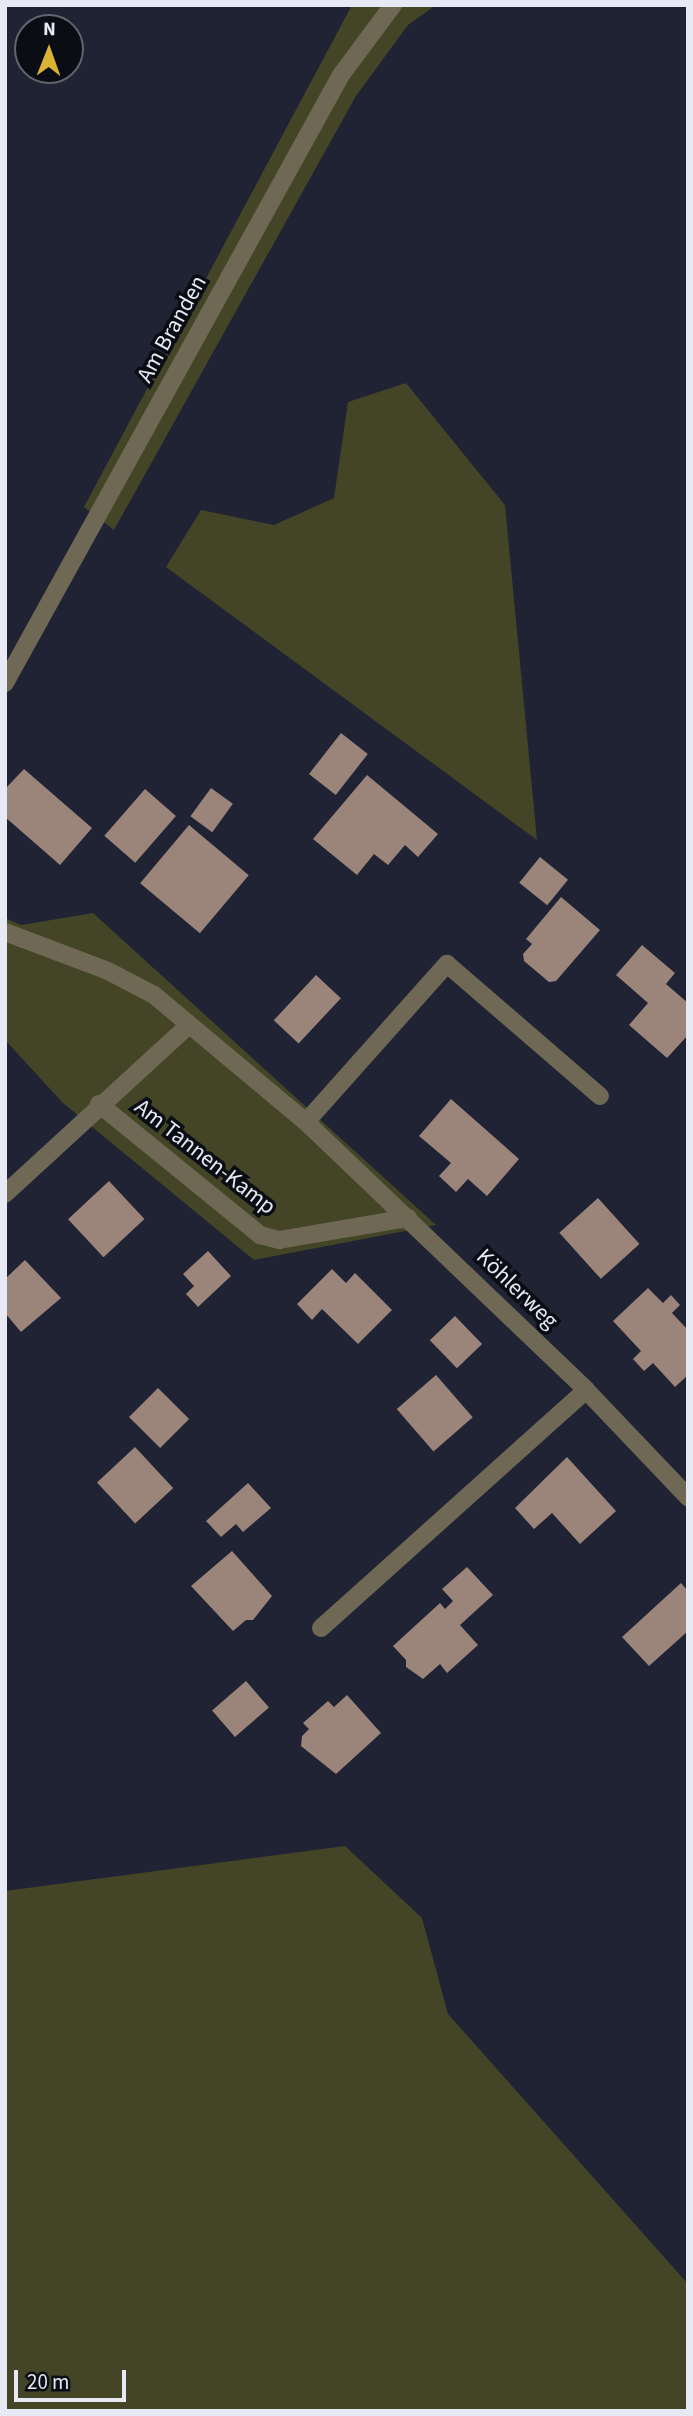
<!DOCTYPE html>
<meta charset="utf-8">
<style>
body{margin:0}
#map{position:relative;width:693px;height:2416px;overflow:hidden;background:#1f2333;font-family:"Source Sans 3",sans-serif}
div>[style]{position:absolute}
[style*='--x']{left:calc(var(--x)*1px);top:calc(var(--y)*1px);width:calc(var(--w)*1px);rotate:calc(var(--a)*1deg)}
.green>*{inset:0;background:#434526}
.building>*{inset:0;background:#9b857a;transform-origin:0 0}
.street>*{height:18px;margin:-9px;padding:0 9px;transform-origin:9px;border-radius:9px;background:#6e6855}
span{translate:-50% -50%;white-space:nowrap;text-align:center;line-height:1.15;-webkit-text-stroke:7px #0b0d14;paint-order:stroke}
.street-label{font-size:23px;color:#e7eaf5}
.frame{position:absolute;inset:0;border:7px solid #e7eaf5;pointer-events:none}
.north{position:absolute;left:14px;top:14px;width:70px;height:70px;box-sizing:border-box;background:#0b0d14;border:2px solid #63656e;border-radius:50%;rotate:1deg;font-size:19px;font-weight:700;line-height:28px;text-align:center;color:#e7eaf5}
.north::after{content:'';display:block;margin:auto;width:24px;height:32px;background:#dab333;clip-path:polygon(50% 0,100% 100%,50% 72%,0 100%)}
.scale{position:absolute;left:14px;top:2370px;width:112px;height:32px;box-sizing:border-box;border:4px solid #e7eaf5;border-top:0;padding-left:9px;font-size:21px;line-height:24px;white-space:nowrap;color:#e7eaf5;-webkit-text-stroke:5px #0b0d14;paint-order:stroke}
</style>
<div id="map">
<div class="green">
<i style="clip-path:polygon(352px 5px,436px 5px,408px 25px,356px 96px,114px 530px,84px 507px)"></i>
<i style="clip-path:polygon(406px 383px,505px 505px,537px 840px,166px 567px,201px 510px,274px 525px,334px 498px,348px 402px)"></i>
<i style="clip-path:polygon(93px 913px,436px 1225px,254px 1260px,63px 1103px,5px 1040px,5px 918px,21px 925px)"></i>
<i style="clip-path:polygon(345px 1846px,422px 1918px,448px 2014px,688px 2284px,688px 2411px,5px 2411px,5px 1891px)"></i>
</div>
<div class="building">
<i style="left:341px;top:733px;width:34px;height:52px;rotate:38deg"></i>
<i style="clip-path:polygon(24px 769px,92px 828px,60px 865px,5px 817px,5px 789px)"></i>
<i style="clip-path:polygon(367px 775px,438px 834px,418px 857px,405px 845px,388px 865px,374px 854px,357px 875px,313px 839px)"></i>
<i style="left:211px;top:788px;width:27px;height:35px;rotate:36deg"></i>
<i style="left:145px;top:789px;width:41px;height:62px;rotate:41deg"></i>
<i style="left:189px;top:825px;width:78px;height:76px;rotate:40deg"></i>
<i style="left:540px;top:857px;width:36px;height:33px;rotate:39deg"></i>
<i style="clip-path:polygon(561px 897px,600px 930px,556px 981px,549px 982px,524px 961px,523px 954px,532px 944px,526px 939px)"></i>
<i style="clip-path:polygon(642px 945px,675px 973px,666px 984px,688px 1003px,688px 1035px,667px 1058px,629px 1025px,648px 1003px,616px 975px)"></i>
<i style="left:316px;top:975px;width:34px;height:62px;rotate:43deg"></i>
<i style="clip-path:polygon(451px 1099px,519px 1159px,487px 1196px,468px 1179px,456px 1192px,439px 1176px,451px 1163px,419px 1136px)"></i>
<i style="left:109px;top:1181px;width:52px;height:56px;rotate:47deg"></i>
<i style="left:598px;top:1198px;width:62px;height:52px;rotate:48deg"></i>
<i style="clip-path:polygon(208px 1251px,231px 1276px,198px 1307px,186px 1294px,194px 1286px,183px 1274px)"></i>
<i style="clip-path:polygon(25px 1260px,61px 1298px,21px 1332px,5px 1313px,5px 1279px)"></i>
<i style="clip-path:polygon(332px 1269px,346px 1283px,355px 1273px,392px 1310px,358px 1344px,322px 1309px,312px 1320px,297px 1304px)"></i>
<i style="clip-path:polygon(648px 1288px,663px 1303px,671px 1295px,680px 1305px,672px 1313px,688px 1330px,688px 1375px,675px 1387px,653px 1363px,644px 1371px,633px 1359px,641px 1351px,613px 1321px)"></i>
<i style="left:455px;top:1316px;width:39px;height:35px;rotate:46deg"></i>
<i style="left:436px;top:1375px;width:56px;height:52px;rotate:49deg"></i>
<i style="left:158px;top:1388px;width:44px;height:41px;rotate:45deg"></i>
<i style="left:135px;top:1447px;width:56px;height:52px;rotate:47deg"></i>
<i style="clip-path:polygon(567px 1457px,616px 1511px,580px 1544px,552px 1513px,534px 1529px,515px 1508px)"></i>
<i style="clip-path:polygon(248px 1483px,271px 1508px,243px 1532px,236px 1524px,221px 1537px,206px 1521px)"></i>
<i style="clip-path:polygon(232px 1551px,272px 1596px,253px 1620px,246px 1620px,233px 1631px,191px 1586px)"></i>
<i style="clip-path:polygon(467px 1567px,493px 1595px,460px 1625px,478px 1645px,447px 1673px,440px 1664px,423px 1679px,406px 1667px,406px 1660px,393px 1646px,440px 1603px,445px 1609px,453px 1601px,442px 1589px)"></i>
<i style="clip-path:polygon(681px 1583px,688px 1591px,688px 1631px,649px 1666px,622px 1637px)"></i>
<i style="left:246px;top:1681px;width:35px;height:45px;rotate:49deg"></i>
<i style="clip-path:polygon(347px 1695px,381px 1733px,336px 1774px,301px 1746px,302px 1736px,309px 1729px,303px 1723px,328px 1701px,334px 1707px)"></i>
</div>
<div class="street">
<i style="--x:5;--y:683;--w:695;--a:-61.07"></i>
<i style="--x:341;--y:75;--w:87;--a:-53.4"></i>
<i style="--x:5;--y:932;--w:110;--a:20.7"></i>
<i style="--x:108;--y:971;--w:52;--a:27.6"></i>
<i style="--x:154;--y:995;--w:198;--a:39.9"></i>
<i style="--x:306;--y:1122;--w:388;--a:43.7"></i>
<i style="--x:586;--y:1390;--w:148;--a:46.4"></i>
<i style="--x:99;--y:1104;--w:208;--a:39.1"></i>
<i style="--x:260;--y:1235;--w:20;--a:15"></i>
<i style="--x:279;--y:1240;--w:131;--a:-9.7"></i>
<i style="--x:306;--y:1122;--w:212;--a:-48.3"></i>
<i style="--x:447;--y:964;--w:202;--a:40.8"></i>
<i style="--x:5;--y:1194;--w:250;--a:-42.6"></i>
<i style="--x:321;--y:1628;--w:356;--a:-41.9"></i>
</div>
<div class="street-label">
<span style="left:172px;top:329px;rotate:-61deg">Am Branden</span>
<span style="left:205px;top:1157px;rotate:38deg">Am Tannen-Kamp</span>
<span style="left:517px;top:1289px;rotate:44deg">Köhlerweg</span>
</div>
<div class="frame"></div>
<div class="north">N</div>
<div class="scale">20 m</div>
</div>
